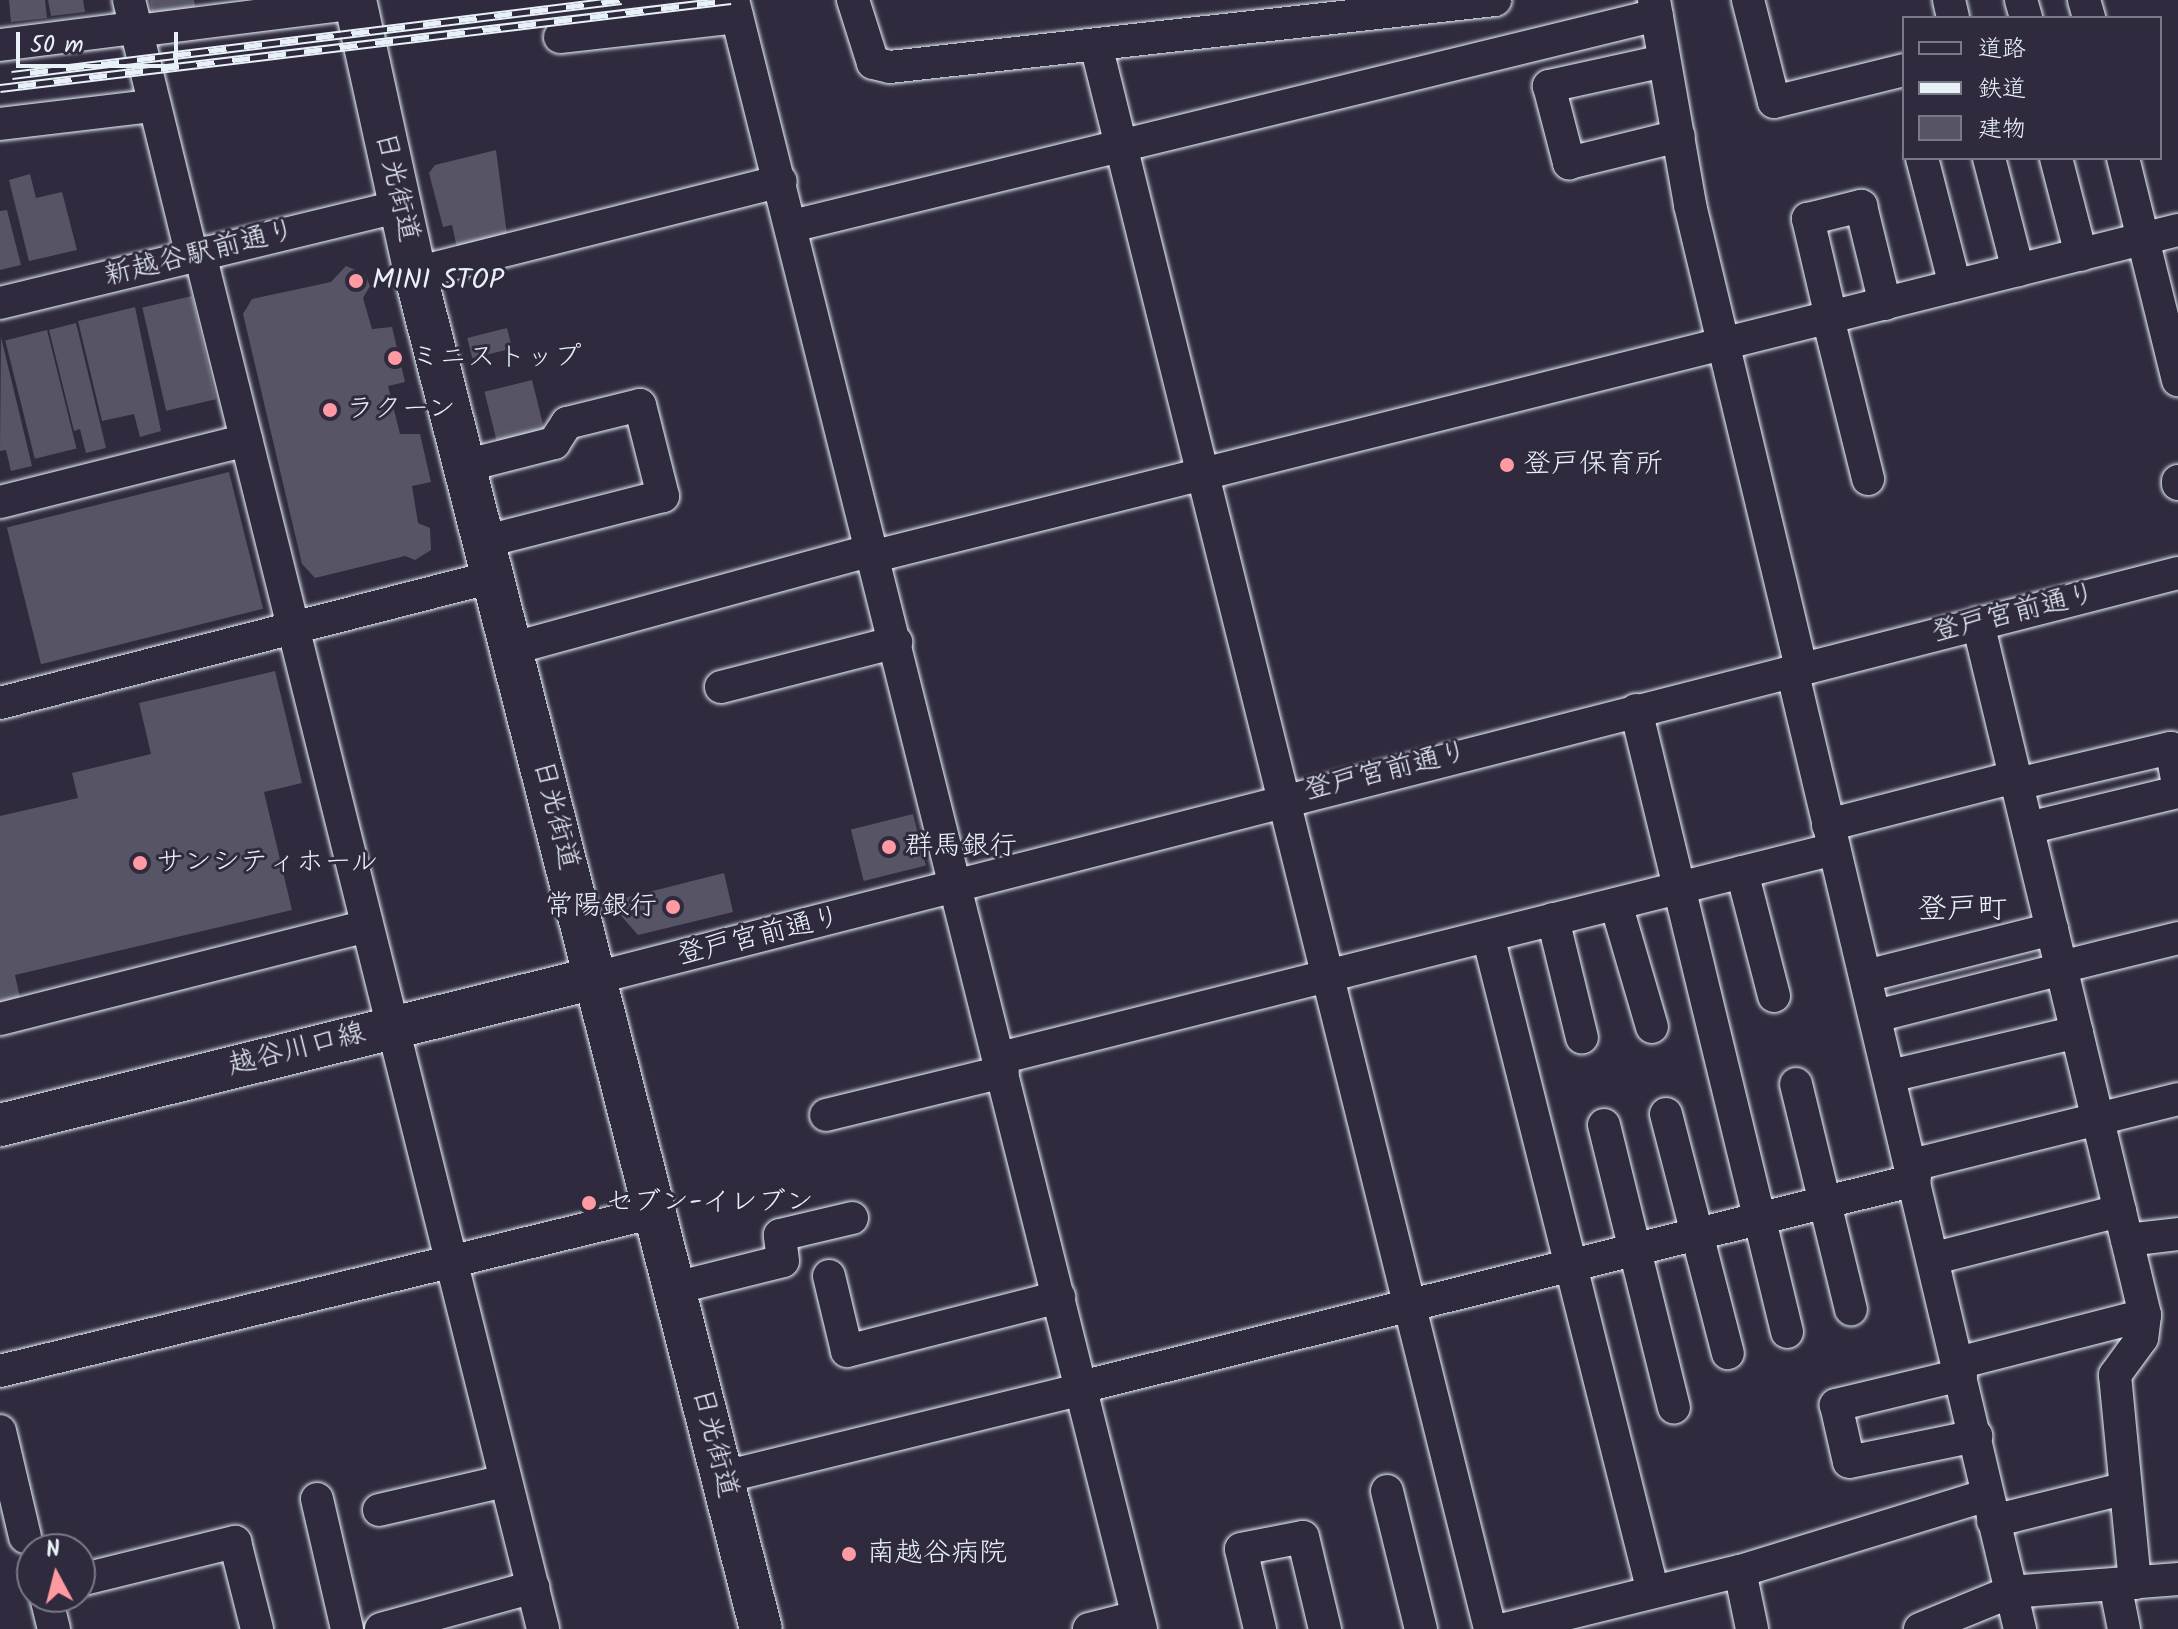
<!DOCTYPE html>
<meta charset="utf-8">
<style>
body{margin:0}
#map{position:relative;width:2178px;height:1629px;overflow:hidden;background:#2f2a3d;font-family:Kalam,"Klee One",sans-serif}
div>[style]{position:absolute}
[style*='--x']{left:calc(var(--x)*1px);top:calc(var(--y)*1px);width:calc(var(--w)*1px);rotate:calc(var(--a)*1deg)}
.building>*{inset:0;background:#575565;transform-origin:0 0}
.roads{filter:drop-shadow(0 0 2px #e8f1f8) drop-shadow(0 0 2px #e8f1f8)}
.minor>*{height:32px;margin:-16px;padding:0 16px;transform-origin:16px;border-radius:16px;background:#2f2a3d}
.major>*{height:42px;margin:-21px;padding:0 21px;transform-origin:21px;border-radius:21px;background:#2f2a3d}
.rail>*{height:9px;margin-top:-4.5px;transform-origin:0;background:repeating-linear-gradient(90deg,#2f2a3d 0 18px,#e8f1f8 0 36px);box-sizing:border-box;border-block:2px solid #e8f1f8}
.dots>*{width:22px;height:22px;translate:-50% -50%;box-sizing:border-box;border:4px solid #2f2a3d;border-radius:50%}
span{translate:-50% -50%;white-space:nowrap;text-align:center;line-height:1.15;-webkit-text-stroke:6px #2f2a3d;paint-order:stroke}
.street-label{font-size:28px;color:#e8f1f8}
.poi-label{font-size:28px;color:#e8f1f8}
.left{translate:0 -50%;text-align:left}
.right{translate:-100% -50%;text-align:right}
.neighbourhood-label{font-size:30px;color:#e8f1f8}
.legend{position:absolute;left:1902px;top:16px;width:260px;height:144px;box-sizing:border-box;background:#2f2a3d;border:2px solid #797a88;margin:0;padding:10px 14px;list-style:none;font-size:24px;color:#e8f1f8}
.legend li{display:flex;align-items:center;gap:16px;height:40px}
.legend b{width:40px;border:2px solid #797a88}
.north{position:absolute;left:16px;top:1533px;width:80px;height:80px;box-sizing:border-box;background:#2f2a3d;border:2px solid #797a88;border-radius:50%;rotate:353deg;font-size:22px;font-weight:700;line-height:32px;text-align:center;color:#e8f1f8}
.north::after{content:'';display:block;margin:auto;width:28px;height:36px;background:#ff9aa2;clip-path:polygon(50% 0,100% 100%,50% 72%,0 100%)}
.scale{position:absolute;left:16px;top:32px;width:162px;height:36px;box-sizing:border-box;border:4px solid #e8f1f8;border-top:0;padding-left:10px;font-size:24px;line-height:28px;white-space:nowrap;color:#e8f1f8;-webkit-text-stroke:6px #2f2a3d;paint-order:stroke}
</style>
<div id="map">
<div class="building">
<i style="clip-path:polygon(9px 0,45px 0,47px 18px,11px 22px)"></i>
<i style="clip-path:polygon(48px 0,83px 0,85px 12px,51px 16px)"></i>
<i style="clip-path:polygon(150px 0,194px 0,196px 12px,153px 18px)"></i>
<i style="clip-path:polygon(496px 150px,507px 235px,457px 248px,452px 225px,443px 227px,429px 173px,435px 165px)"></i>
<i style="clip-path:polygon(30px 174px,36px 198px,62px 192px,77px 250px,29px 261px,9px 180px)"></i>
<i style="clip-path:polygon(7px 210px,21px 265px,0 270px,0 211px)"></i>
<i style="clip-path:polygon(346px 266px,365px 274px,370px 286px,363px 298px,372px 329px,392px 327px,405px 382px,388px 386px,400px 434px,420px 434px,431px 482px,412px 486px,418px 523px,430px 528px,431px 550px,415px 560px,405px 556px,315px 578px,302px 564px,243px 314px,252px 299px,331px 282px)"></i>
<i style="left:192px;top:296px;width:106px;height:51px;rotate:77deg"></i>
<i style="clip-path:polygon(135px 307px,161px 431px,140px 437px,134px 414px,102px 421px,78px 321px)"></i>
<i style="clip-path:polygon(76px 323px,106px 448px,86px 453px,80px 429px,74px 431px,49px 330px)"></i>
<i style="left:507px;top:328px;width:21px;height:41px;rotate:76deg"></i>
<i style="left:47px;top:330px;width:122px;height:43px;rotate:76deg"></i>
<i style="clip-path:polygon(1px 337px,32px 466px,11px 471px,6px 450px,0 451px)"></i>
<i style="left:532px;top:380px;width:54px;height:49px;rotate:76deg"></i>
<i style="left:229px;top:472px;width:141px;height:229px;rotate:76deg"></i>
<i style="clip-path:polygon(275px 671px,302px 783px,264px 792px,292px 910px,15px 975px,20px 998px,0 1003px,0 816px,78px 798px,72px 773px,151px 754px,139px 703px)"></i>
<i style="left:913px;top:814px;width:53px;height:64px;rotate:76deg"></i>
<i style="clip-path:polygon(724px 873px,733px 912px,638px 935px,609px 902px)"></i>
</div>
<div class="roads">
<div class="minor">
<i style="--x:129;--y:0;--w:264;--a:76.2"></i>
<i style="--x:733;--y:0;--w:1679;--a:75.94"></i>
<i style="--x:853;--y:0;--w:66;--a:72.4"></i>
<i style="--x:873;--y:63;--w:17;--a:13"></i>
<i style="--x:890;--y:67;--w:609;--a:-6.32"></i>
<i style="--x:1654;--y:0;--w:208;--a:80"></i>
<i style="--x:1690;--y:205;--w:476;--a:76.5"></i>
<i style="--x:1748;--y:0;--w:105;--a:75.7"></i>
<i style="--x:1774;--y:102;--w:134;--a:-13.8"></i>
<i style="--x:1949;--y:0;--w:18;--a:77"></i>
<i style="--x:2021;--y:0;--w:19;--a:74"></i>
<i style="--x:2084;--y:0;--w:19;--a:74"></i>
<i style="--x:136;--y:31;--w:200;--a:-7.2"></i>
<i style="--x:560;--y:37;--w:178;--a:-6.4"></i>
<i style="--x:0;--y:45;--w:136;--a:-7.2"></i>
<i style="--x:1096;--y:45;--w:1632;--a:76.03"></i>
<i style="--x:1664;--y:61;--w:118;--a:167.7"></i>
<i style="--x:1549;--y:86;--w:80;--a:75.4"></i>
<i style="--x:1569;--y:163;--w:113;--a:-13.8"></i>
<i style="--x:0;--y:124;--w:153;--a:-6.8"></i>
<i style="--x:1922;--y:158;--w:132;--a:75.5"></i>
<i style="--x:1989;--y:158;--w:116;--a:75.5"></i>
<i style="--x:2056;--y:158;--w:100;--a:75.5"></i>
<i style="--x:2123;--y:158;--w:229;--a:76.1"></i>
<i style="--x:792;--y:226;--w:890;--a:-13.71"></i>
<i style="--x:200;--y:254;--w:1417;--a:75.99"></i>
<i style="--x:415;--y:273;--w:377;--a:-14.1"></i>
<i style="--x:0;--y:303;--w:412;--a:-13.6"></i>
<i style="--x:1831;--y:317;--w:101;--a:-103.2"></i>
<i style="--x:1808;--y:219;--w:55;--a:-13.8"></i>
<i style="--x:1861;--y:206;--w:101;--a:76.2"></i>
<i style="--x:1828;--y:318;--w:166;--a:76"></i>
<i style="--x:468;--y:465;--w:89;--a:-14.3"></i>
<i style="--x:554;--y:443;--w:24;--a:-57"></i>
<i style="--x:567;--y:423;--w:75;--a:-13.9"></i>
<i style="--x:640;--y:405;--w:94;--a:75.8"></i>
<i style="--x:663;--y:496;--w:182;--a:165.7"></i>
<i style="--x:2178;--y:481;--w:3;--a:90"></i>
<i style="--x:0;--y:502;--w:254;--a:-14.1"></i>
<i style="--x:875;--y:556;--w:1343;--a:-14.05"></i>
<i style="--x:1978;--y:623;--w:712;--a:76.43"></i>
<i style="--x:2145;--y:1315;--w:23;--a:97"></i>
<i style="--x:2142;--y:1338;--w:46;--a:126.1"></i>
<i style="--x:2115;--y:1375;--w:209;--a:84.5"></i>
<i style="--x:514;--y:648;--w:372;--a:-15.3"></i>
<i style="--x:1792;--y:670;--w:986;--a:76.63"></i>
<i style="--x:721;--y:687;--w:181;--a:-14.4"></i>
<i style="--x:0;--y:703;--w:512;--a:-14.36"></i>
<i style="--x:1636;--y:710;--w:640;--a:76.35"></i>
<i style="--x:2017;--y:784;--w:158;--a:-13.2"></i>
<i style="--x:2171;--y:748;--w:36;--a:79"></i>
<i style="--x:1828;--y:825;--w:193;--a:-14.4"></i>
<i style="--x:2028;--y:828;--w:154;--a:-13.5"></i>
<i style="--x:1742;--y:872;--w:128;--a:75.5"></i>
<i style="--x:1616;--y:904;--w:128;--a:73.7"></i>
<i style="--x:1553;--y:919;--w:122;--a:76.3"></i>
<i style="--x:1488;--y:936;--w:676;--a:75.88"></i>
<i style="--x:2061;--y:967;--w:121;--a:-13.9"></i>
<i style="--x:1866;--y:976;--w:192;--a:-14.2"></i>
<i style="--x:595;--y:978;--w:1634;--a:-14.35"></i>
<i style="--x:1876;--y:1016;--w:192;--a:-14.2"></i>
<i style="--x:0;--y:1019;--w:375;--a:-14.2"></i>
<i style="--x:1000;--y:1058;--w:860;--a:-14.07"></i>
<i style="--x:1890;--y:1076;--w:192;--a:-13.2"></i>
<i style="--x:1796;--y:1084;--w:232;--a:76.3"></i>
<i style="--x:1666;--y:1114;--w:247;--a:75.5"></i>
<i style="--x:826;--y:1115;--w:182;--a:-13.7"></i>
<i style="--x:1604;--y:1125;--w:291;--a:76.1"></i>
<i style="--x:1912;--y:1165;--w:274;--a:-13.9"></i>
<i style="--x:2127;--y:1240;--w:51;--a:-6.7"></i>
<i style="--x:1935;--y:1258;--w:191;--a:-14.3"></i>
<i style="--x:829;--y:1276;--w:77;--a:76.5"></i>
<i style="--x:847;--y:1351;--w:219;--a:-14.3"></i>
<i style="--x:675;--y:1288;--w:111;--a:-14"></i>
<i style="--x:783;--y:1261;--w:26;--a:-97"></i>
<i style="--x:780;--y:1235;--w:74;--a:-13.3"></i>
<i style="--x:1958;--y:1363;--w:193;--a:-14.4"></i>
<i style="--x:0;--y:1371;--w:674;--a:-13.64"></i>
<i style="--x:1961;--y:1375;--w:129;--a:166.5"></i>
<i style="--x:1836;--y:1405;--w:58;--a:77.2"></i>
<i style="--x:1849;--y:1462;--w:130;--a:-11.6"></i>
<i style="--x:1081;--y:1387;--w:859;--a:-13.94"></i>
<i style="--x:0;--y:1431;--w:109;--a:76.7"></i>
<i style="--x:724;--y:1477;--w:369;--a:-13.8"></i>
<i style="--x:1387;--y:1491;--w:142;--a:76.2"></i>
<i style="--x:317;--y:1499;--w:133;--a:77"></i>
<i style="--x:379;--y:1510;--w:129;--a:-13"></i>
<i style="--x:1993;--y:1521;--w:133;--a:-13.9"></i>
<i style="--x:1740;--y:1571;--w:59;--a:78.3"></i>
<i style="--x:80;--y:1580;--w:160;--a:-13.8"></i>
<i style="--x:235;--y:1542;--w:90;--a:75.8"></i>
<i style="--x:2115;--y:1584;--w:46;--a:78.7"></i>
<i style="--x:46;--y:1597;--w:33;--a:76"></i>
<i style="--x:381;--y:1629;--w:158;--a:-15.4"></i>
<i style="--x:1089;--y:1629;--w:49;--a:-14"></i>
<i style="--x:1260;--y:1629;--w:82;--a:-103.4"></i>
<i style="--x:1241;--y:1549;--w:63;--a:-11"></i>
<i style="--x:1303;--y:1537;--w:95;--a:76.6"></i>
<i style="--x:1505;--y:1629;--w:242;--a:-13.9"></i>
<i style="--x:1740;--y:1571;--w:258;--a:-17.1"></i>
<i style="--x:1920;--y:1629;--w:97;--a:-22.3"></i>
<i style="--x:2010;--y:1592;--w:169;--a:-4.4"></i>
</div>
<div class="major">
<i style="--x:355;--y:0;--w:280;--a:77.6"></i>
<i style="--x:415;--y:273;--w:1399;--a:75.69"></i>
<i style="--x:0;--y:1125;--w:613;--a:-13.88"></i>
</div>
</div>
<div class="rail">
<i style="--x:12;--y:75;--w:614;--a:-7.02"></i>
<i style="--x:0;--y:88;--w:736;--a:-6.86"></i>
</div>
<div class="dots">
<i style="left:356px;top:281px;background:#ff9aa2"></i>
<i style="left:395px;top:358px;background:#ff9aa2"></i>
<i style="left:330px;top:410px;background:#ff9aa2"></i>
<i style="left:1507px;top:465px;background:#ff9aa2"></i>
<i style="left:889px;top:847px;background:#ff9aa2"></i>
<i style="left:140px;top:863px;background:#ff9aa2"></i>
<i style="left:673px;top:907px;background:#ff9aa2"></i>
<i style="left:589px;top:1203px;background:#ff9aa2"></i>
<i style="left:849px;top:1554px;background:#ff9aa2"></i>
</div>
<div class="street-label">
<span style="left:396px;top:187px;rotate:77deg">日光街道</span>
<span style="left:200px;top:254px;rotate:-14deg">新越谷駅前通り</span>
<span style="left:2014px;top:614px;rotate:-14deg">登戸宮前通り</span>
<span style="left:1386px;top:772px;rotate:-14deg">登戸宮前通り</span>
<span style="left:555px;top:815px;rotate:76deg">日光街道</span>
<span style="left:759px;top:937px;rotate:-14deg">登戸宮前通り</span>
<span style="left:297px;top:1050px;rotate:-14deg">越谷川口線</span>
<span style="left:714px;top:1443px;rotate:76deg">日光街道</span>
</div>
<div class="poi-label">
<span class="left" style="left:372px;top:281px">MINI STOP</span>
<span class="left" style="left:411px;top:358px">ミニストップ</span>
<span class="left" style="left:346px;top:410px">ラクーン</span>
<span class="left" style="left:1523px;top:465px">登戸保育所</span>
<span class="left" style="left:905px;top:847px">群馬銀行</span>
<span class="left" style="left:156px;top:863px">サンシティホール</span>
<span class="right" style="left:657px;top:907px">常陽銀行</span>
<span class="left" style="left:605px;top:1203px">セブン-イレブン</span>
<span class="left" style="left:867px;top:1554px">南越谷病院</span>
</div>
<div class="neighbourhood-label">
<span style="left:1962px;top:910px">登戸町</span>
</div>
<ul class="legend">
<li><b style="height:10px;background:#2f2a3d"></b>道路</li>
<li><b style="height:10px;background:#e8f1f8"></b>鉄道</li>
<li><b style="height:22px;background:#575565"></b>建物</li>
</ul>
<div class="north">N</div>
<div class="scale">50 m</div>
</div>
